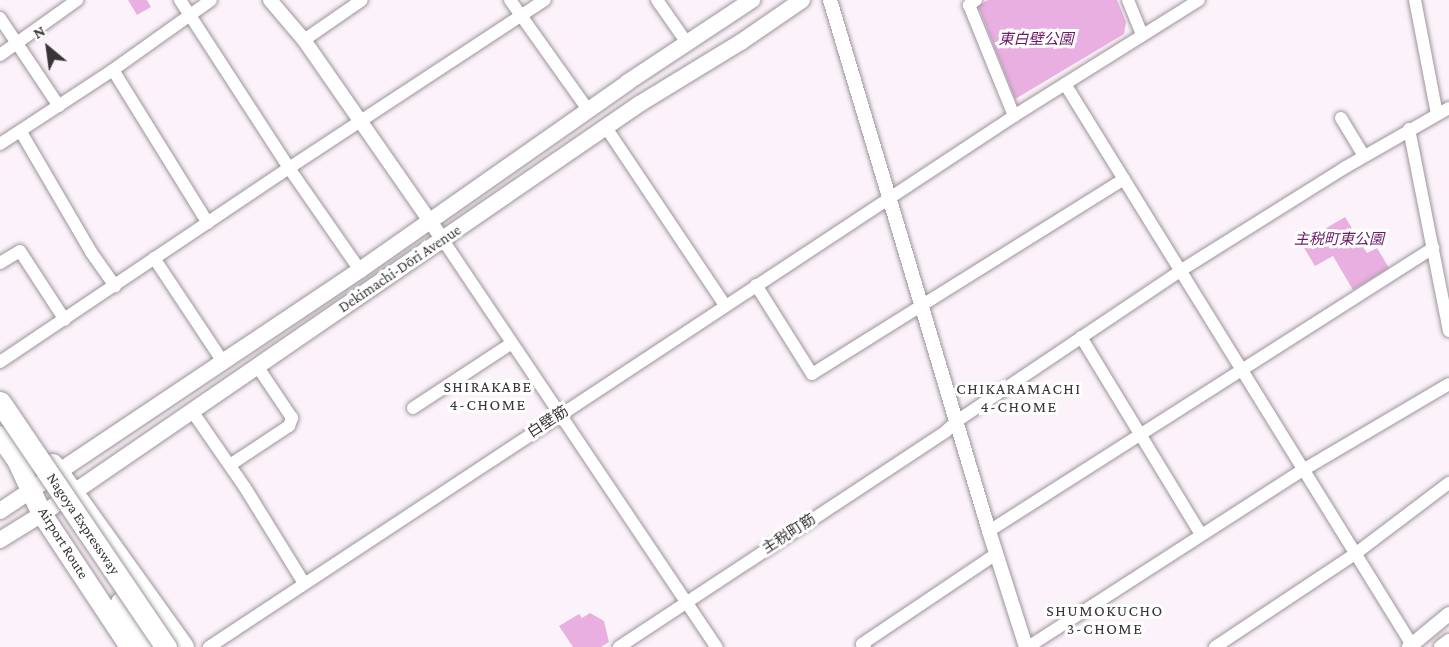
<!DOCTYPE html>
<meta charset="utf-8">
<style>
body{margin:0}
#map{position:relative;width:1449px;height:647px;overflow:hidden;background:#fcf2fa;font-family:"Crimson Pro","Noto Sans JP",serif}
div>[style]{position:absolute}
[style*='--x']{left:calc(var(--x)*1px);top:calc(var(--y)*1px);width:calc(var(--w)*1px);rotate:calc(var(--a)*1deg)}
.green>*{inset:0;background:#e8afe0}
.roads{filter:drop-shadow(0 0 2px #9d949b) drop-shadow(0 0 2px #9d949b)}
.minor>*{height:12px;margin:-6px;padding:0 6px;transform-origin:6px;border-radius:6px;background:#fff}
.tertiary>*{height:14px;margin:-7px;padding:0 7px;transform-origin:7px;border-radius:7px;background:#fff}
.secondary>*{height:16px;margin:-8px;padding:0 8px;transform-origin:8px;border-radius:8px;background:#fff}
.trunk>*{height:20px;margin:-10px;padding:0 10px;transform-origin:10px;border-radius:10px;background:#fff}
.motorway>*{height:21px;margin:-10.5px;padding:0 10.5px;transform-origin:10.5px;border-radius:10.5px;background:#fff}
.bridges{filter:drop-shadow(0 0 2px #9d949b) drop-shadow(0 0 2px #9d949b)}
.motorway-bridge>*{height:21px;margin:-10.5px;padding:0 10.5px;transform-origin:10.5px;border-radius:10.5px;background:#fff}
span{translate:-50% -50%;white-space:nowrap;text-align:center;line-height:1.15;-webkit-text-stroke:6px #fff;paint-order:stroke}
.park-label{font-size:15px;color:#6d1966;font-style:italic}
.street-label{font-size:15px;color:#383437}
.neighbourhood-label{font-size:16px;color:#383437;letter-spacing:1.5px}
.north{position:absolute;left:18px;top:18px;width:60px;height:60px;-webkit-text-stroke:4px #fff;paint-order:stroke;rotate:331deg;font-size:16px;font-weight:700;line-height:24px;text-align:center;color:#383437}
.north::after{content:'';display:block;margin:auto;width:21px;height:27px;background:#383437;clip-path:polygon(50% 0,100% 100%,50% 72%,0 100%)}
</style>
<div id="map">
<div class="green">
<i style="clip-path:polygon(128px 0,147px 0,151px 7px,137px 15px)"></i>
<i style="clip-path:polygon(988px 0,1117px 0,1126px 22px,1124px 34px,1015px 99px,978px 6px)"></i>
<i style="clip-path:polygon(1345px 217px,1367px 253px,1377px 248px,1389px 268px,1353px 290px,1333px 256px,1315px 266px,1301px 243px)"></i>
<i style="clip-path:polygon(590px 613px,604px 621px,609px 642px,601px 647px,573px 647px,559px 626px,579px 614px,582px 618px)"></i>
</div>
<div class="roads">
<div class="minor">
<i style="--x:180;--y:0;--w:200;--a:57"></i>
<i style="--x:289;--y:168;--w:124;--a:55.2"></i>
<i style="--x:510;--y:0;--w:136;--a:54.6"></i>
<i style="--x:657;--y:0;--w:52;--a:55.1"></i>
<i style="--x:976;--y:0;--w:9;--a:144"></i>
<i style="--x:969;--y:5;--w:120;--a:67.9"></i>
<i style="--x:1128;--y:0;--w:37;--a:68"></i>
<i style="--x:1415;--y:0;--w:116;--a:79.1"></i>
<i style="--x:0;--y:18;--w:106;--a:56.2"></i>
<i style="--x:304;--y:40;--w:70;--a:-34.6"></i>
<i style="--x:0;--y:55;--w:95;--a:-35.5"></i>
<i style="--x:113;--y:70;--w:180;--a:58.2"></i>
<i style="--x:1065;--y:84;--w:660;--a:58.26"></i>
<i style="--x:1341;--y:118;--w:44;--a:58.8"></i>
<i style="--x:607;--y:129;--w:212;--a:56.2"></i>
<i style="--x:1409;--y:129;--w:206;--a:78.8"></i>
<i style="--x:21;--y:132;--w:139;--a:59.7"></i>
<i style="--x:91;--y:252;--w:42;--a:54.8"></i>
<i style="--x:0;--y:144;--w:135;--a:-33.2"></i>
<i style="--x:113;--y:70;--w:120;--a:-35.5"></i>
<i style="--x:443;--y:240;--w:491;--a:56.1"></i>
<i style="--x:154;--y:258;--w:125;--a:56.4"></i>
<i style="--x:0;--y:263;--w:23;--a:-31"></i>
<i style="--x:20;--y:251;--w:82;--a:56.9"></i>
<i style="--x:756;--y:285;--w:105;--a:57.8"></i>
<i style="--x:812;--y:374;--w:368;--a:-32"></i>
<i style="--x:1081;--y:337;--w:231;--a:58.7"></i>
<i style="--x:0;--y:362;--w:348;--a:-33.9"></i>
<i style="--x:289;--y:168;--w:306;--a:-33.3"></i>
<i style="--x:413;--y:408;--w:118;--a:-33.3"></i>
<i style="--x:192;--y:411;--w:91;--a:55.3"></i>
<i style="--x:244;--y:486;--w:114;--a:58.3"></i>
<i style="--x:230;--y:465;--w:71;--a:-33.5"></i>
<i style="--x:289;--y:426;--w:9;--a:-69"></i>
<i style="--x:292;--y:418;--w:63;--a:-123.9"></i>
<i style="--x:989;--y:531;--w:527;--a:-32.51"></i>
<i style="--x:209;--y:647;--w:964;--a:-33.41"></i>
<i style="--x:1014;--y:116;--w:218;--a:-32.1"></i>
<i style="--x:619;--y:647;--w:392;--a:-33.4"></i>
<i style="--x:946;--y:431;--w:15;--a:-42"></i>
<i style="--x:957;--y:421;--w:269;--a:-33.9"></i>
<i style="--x:1180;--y:271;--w:194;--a:-32.1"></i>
<i style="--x:1344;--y:168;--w:121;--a:-29.7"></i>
<i style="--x:865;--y:647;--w:4;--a:-135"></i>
<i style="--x:862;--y:644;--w:161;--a:-33.9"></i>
<i style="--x:1028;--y:647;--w:327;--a:-32.8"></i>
<i style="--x:1303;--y:470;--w:169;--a:-30.5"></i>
<i style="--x:1215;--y:647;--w:168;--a:-33.6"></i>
<i style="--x:1355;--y:554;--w:118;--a:-37.1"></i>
</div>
<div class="tertiary">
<i style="--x:270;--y:0;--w:52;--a:49.6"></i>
<i style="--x:304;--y:40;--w:244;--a:55.2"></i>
<i style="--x:830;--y:0;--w:554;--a:73.33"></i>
<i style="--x:989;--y:531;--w:122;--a:72.3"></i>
<i style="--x:1409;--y:647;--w:52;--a:-39.5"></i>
<i style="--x:1441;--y:647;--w:10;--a:-37"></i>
</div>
<div class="secondary">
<i style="--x:0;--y:511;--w:433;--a:-33.8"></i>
<i style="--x:360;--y:270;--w:327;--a:-35"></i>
<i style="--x:628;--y:82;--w:149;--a:-33.5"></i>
<i style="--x:0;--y:540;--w:49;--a:-31.8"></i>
<i style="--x:42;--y:514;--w:726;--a:-34.46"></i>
<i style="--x:641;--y:103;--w:117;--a:-31.4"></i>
<i style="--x:741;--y:42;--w:74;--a:-34.5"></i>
</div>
<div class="trunk">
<i style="--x:0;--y:436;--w:29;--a:55"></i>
<i style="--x:17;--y:460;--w:60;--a:65.2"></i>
<i style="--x:42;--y:514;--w:159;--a:56.5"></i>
<i style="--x:53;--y:464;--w:225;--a:54.4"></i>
</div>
<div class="motorway">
<i style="--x:121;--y:602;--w:10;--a:79"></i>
<i style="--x:123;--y:612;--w:41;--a:57.8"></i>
</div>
</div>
<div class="bridges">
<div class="motorway-bridge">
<i style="--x:0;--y:402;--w:296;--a:55.9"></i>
</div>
</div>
<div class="park-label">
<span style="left:1036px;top:40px">東白壁公園</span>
<span style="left:1339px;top:240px">主税町東公園</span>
</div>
<div class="street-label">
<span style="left:400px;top:269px;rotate:-34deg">Dekimachi-Dōri Avenue</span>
<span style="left:548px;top:422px;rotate:-33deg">白壁筋</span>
<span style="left:83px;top:524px;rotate:56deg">Nagoya Expressway</span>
<span style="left:789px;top:534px;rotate:-33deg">主税町筋</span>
<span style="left:63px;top:543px;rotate:58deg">Airport Route</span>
</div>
<div class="neighbourhood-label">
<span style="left:488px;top:396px">SHIRAKABE<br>4-CHOME</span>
<span style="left:1019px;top:398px">CHIKARAMACHI<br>4-CHOME</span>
<span style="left:1105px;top:620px">SHUMOKUCHO<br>3-CHOME</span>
</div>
<div class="north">N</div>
</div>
